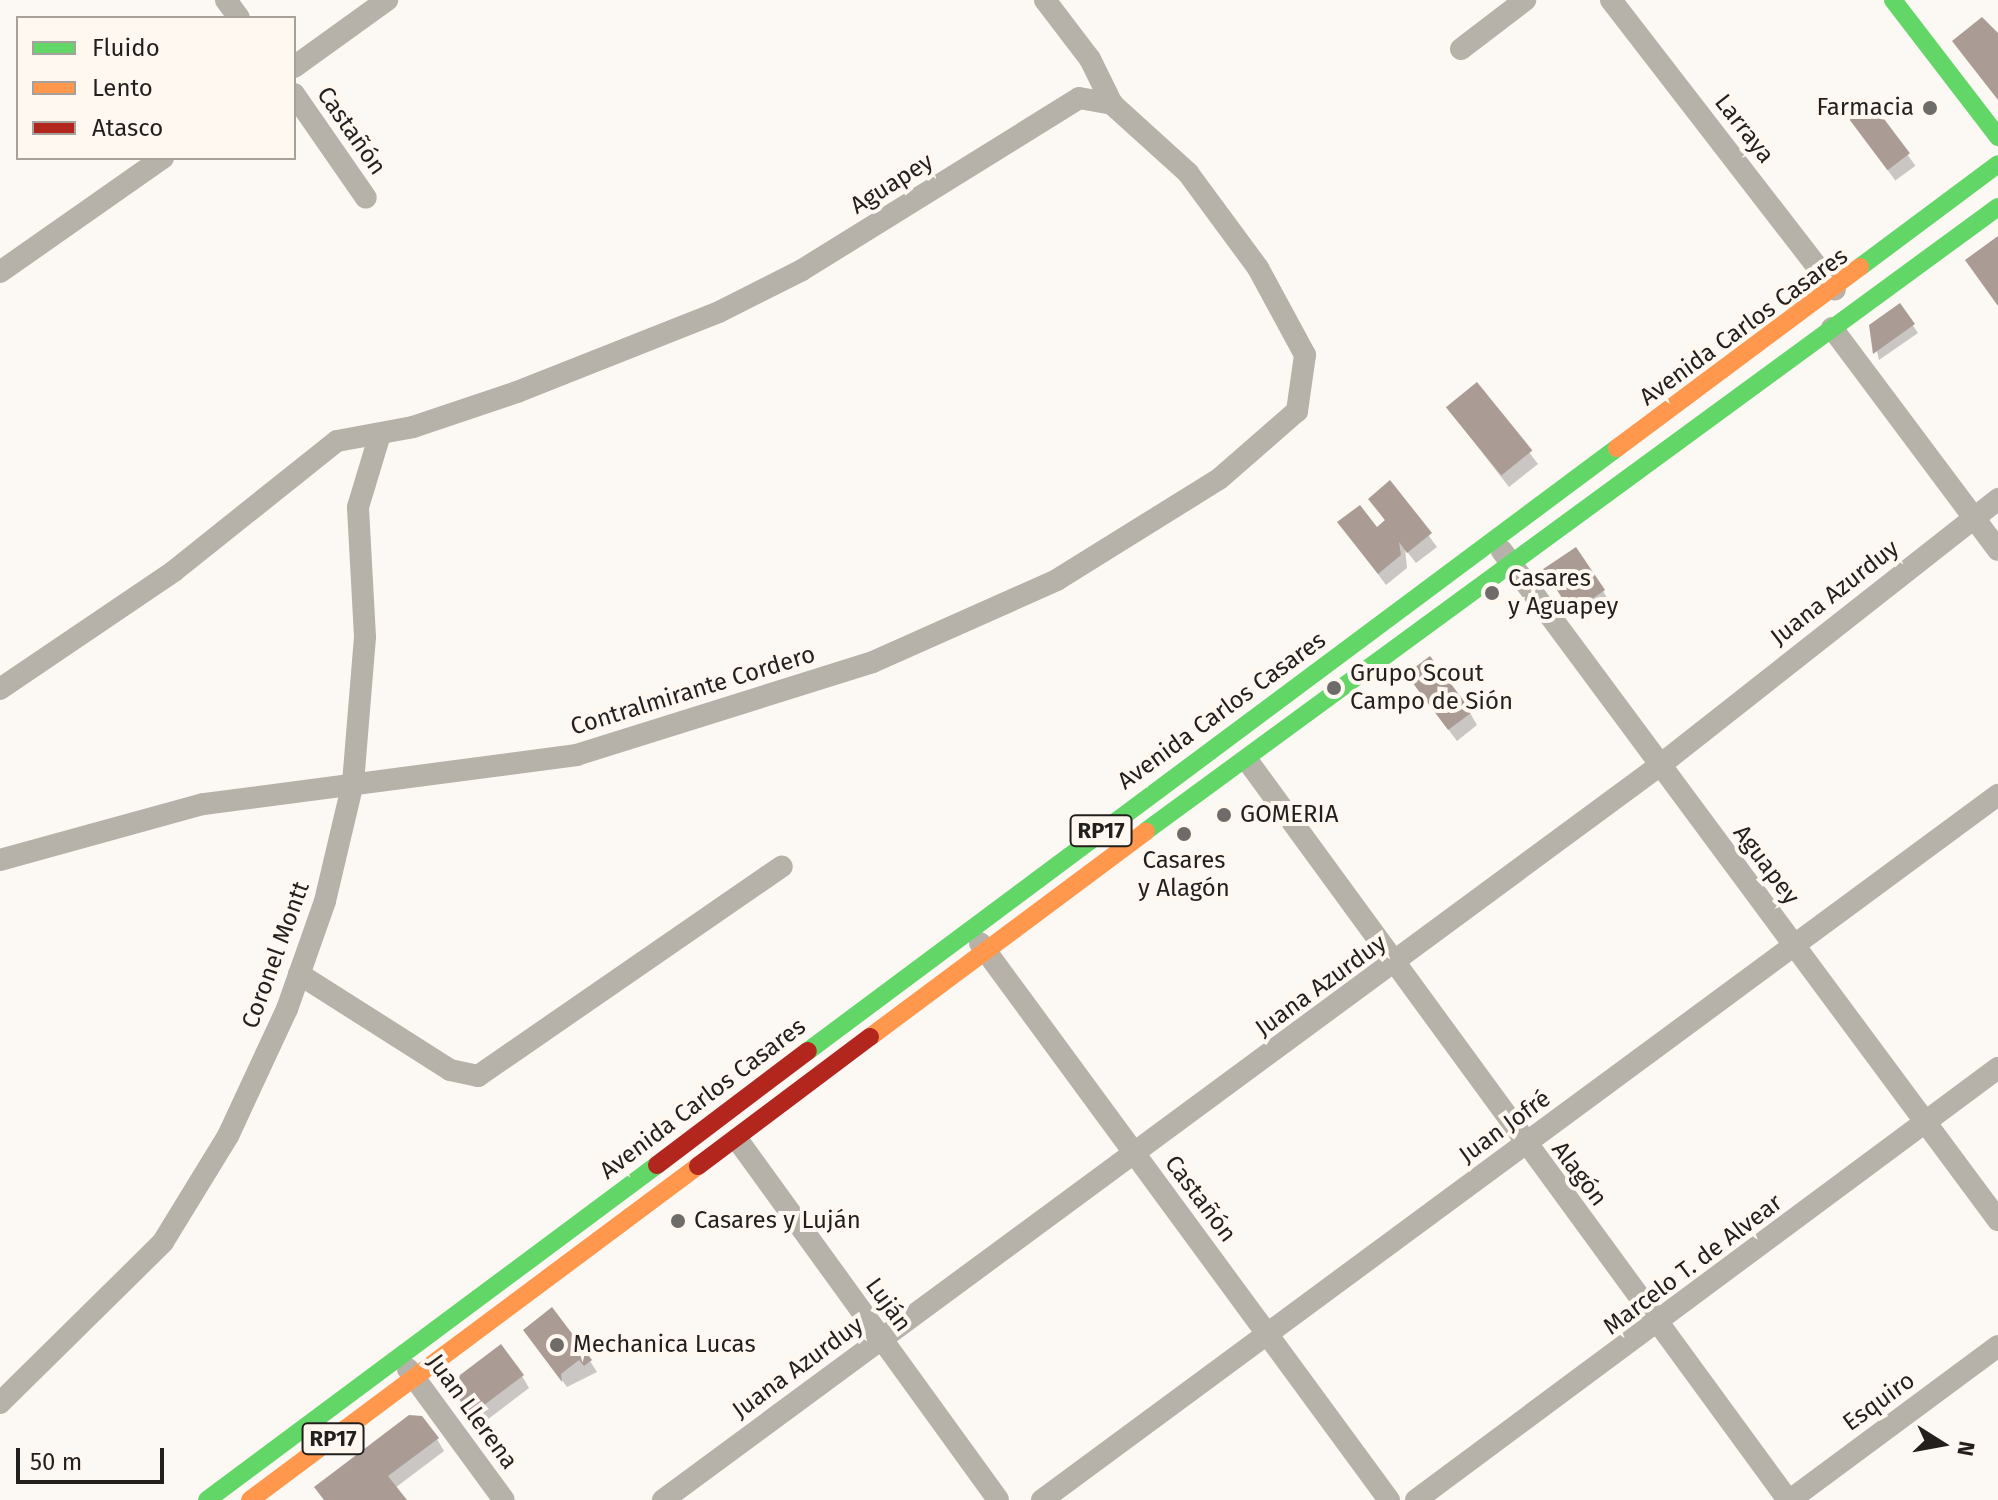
<!DOCTYPE html>
<meta charset="utf-8">
<style>
body{margin:0}
#map{position:relative;width:1998px;height:1500px;overflow:hidden;background:#fcf8f4;font-family:"Fira Sans",sans-serif}
div>[style]{position:absolute}
[style*='--x']{left:calc(var(--x)*1px);top:calc(var(--y)*1px);width:calc(var(--w)*1px);rotate:calc(var(--a)*1deg)}
.shadow>*{inset:0;background:#0003;transform-origin:0 0}
.building>*{inset:0;background:#aa9c95;transform-origin:0 0}
.street>*{height:22px;margin:-11px;padding:0 11px;transform-origin:11px;border-radius:11px;background:#b6b2aa}
.fast>*{height:18px;margin:-9px;padding:0 9px;transform-origin:9px;border-radius:9px;background:#63d668}
.slow>*{height:18px;margin:-9px;padding:0 9px;transform-origin:9px;border-radius:9px;background:#ff974d}
.jam>*{height:18px;margin:-9px;padding:0 9px;transform-origin:9px;border-radius:9px;background:#b3261e}
.dots>*{width:22px;height:22px;translate:-50% -50%;box-sizing:border-box;border:4px solid #fff8f1;border-radius:50%}
span{translate:-50% -50%;white-space:nowrap;text-align:center;line-height:1.15;-webkit-text-stroke:8px #fff8f1;paint-order:stroke}
.shield-label span{padding:2px 6px;background:#fff8f1;border:2px solid;border-radius:6px;-webkit-text-stroke-width:0}
.shield-label{font-size:22px;color:#221f1d;font-weight:700}
.poi-label{font-size:24px;color:#221f1d}
.right{translate:-100% -50%;text-align:right}
.left{translate:0 -50%;text-align:left}
.street-label{font-size:24px;color:#221f1d}
.legend{position:absolute;left:16px;top:16px;width:280px;height:144px;box-sizing:border-box;background:#fff8f1;border:2px solid #a7a19c;margin:0;padding:10px 14px;list-style:none;font-size:24px;color:#221f1d}
.legend li{display:flex;align-items:center;gap:16px;height:40px}
.legend b{width:40px;border:2px solid #a7a19c}
.north{position:absolute;left:1902px;top:1404px;width:80px;height:80px;-webkit-text-stroke:6px #fff8f1;paint-order:stroke;rotate:101deg;font-size:22px;font-weight:700;line-height:32px;text-align:center;color:#221f1d}
.north::after{content:'';display:block;margin:auto;width:28px;height:36px;background:#221f1d;clip-path:polygon(50% 0,100% 100%,50% 72%,0 100%)}
.scale{position:absolute;left:16px;top:1448px;width:148px;height:36px;box-sizing:border-box;border:4px solid #221f1d;border-top:0;padding-left:10px;font-size:24px;line-height:28px;white-space:nowrap;color:#221f1d;-webkit-text-stroke:6px #fff8f1;paint-order:stroke}
</style>
<div id="map">
<div class="shadow">
<i style="left:1872px;top:106px;width:74px;height:25px;rotate:54deg"></i>
<i style="clip-path:polygon(1900px 306px,1918px 333px,1879px 360px,1871px 326px)"></i>
<i style="clip-path:polygon(1477px 385px,1538px 464px,1509px 487px,1456px 419px)"></i>
<i style="clip-path:polygon(1390px 483px,1437px 547px,1416px 563px,1405px 549px,1407px 568px,1386px 585px,1340px 523px,1377px 529px,1386px 522px,1371px 499px)"></i>
<i style="clip-path:polygon(1553px 581px,1603px 591px,1610px 603px,1581px 623px)"></i>
<i style="clip-path:polygon(1416px 687px,1470px 713px,1477px 725px,1457px 741px)"></i>
<i style="clip-path:polygon(525px 1330px,590px 1361px,597px 1372px,567px 1387px)"></i>
<i style="clip-path:polygon(522px 1376px,529px 1388px,479px 1426px,465px 1406px)"></i>
<i style="clip-path:polygon(437px 1439px,444px 1451px,395px 1488px,404px 1500px,324px 1500px,317px 1488px)"></i>
</div>
<div class="building">
<i style="clip-path:polygon(1982px 17px,1998px 33px,1998px 100px,1952px 41px)"></i>
<i style="left:1872px;top:103px;width:63px;height:28px;rotate:53deg"></i>
<i style="clip-path:polygon(1998px 236px,1998px 306px,1965px 260px)"></i>
<i style="clip-path:polygon(1900px 303px,1915px 324px,1873px 354px,1869px 325px)"></i>
<i style="left:1477px;top:382px;width:88px;height:40px;rotate:51deg"></i>
<i style="clip-path:polygon(1390px 480px,1432px 533px,1407px 553px,1399px 542px,1401px 555px,1378px 574px,1337px 522px,1360px 505px,1377px 527px,1385px 520px,1368px 499px)"></i>
<i style="left:1576px;top:547px;width:52px;height:40px;rotate:56deg"></i>
<i style="left:1430px;top:656px;width:70px;height:30px;rotate:53deg"></i>
<i style="clip-path:polygon(552px 1307px,592px 1360px,584px 1366px,579px 1360px,561px 1374px,562px 1382px,523px 1330px)"></i>
<i style="clip-path:polygon(501px 1344px,524px 1375px,471px 1415px,455px 1394px,460px 1375px)"></i>
<i style="clip-path:polygon(409px 1415px,422px 1416px,439px 1438px,388px 1476px,407px 1500px,324px 1500px,314px 1487px)"></i>
</div>
<div class="street">
<i style="--x:226;--y:0;--w:22;--a:54"></i>
<i style="--x:1045;--y:0;--w:74;--a:52.7"></i>
<i style="--x:1090;--y:59;--w:50;--a:63.9"></i>
<i style="--x:1611;--y:0;--w:366;--a:52.3"></i>
<i style="--x:1461;--y:49;--w:81;--a:-37.4"></i>
<i style="--x:294;--y:67;--w:115;--a:-35.8"></i>
<i style="--x:294;--y:94;--w:126;--a:55.3"></i>
<i style="--x:0;--y:272;--w:199;--a:-35"></i>
<i style="--x:1832;--y:328;--w:277;--a:53.2"></i>
<i style="--x:1502;--y:551;--w:833;--a:53.45"></i>
<i style="--x:0;--y:689;--w:210;--a:-34.1"></i>
<i style="--x:174;--y:571;--w:208;--a:-38.6"></i>
<i style="--x:337;--y:441;--w:77;--a:-10.4"></i>
<i style="--x:413;--y:427;--w:110;--a:-18.6"></i>
<i style="--x:517;--y:392;--w:217;--a:-21.6"></i>
<i style="--x:719;--y:312;--w:93;--a:-26.8"></i>
<i style="--x:802;--y:270;--w:326;--a:-31.8"></i>
<i style="--x:1079;--y:98;--w:34;--a:10"></i>
<i style="--x:1112;--y:104;--w:103;--a:42.2"></i>
<i style="--x:1188;--y:173;--w:118;--a:53.6"></i>
<i style="--x:1258;--y:268;--w:99;--a:61.6"></i>
<i style="--x:1305;--y:355;--w:57;--a:98.1"></i>
<i style="--x:1297;--y:411;--w:103;--a:138.9"></i>
<i style="--x:1219;--y:479;--w:191;--a:148.1"></i>
<i style="--x:1057;--y:580;--w:201;--a:156"></i>
<i style="--x:873;--y:662;--w:310;--a:162.6"></i>
<i style="--x:577;--y:755;--w:377;--a:172.5"></i>
<i style="--x:203;--y:804;--w:211;--a:164.6"></i>
<i style="--x:1247;--y:760;--w:917;--a:53.83"></i>
<i style="--x:980;--y:943;--w:691;--a:53.71"></i>
<i style="--x:299;--y:974;--w:179;--a:32.4"></i>
<i style="--x:450;--y:1070;--w:29;--a:12"></i>
<i style="--x:478;--y:1076;--w:369;--a:-34.6"></i>
<i style="--x:737;--y:1139;--w:445;--a:54.1"></i>
<i style="--x:408;--y:1369;--w:162;--a:53.8"></i>
<i style="--x:0;--y:1403;--w:229;--a:-44.6"></i>
<i style="--x:163;--y:1242;--w:124;--a:-58.5"></i>
<i style="--x:228;--y:1136;--w:140;--a:-65.1"></i>
<i style="--x:287;--y:1009;--w:114;--a:-70.6"></i>
<i style="--x:325;--y:901;--w:121;--a:-76.7"></i>
<i style="--x:353;--y:783;--w:146;--a:-85.3"></i>
<i style="--x:365;--y:637;--w:130;--a:-93.1"></i>
<i style="--x:358;--y:507;--w:76;--a:-73.2"></i>
<i style="--x:663;--y:1500;--w:1237;--a:-36.39"></i>
<i style="--x:1659;--y:766;--w:432;--a:-38.2"></i>
<i style="--x:1042;--y:1500;--w:1188;--a:-36.41"></i>
<i style="--x:1416;--y:1500;--w:725;--a:-36.59"></i>
<i style="--x:1790;--y:1500;--w:259;--a:-36.5"></i>
</div>
<div class="fast">
<i style="--x:1893;--y:0;--w:173;--a:52.5"></i>
<i style="--x:1860;--y:267;--w:172;--a:-36.7"></i>
<i style="--x:1146;--y:831;--w:1056;--a:-36.22"></i>
<i style="--x:808;--y:1051;--w:1009;--a:-36.7"></i>
<i style="--x:207;--y:1500;--w:561;--a:-36.67"></i>
</div>
<div class="slow">
<i style="--x:1617;--y:448;--w:303;--a:-36.7"></i>
<i style="--x:870;--y:1037;--w:344;--a:-36.7"></i>
<i style="--x:250;--y:1500;--w:559;--a:-36.71"></i>
</div>
<div class="jam">
<i style="--x:657;--y:1165;--w:189;--a:-37.1"></i>
<i style="--x:698;--y:1166;--w:215;--a:-36.9"></i>
</div>
<div class="dots">
<i style="left:1930px;top:108px;background:#6e6b68"></i>
<i style="left:1492px;top:593px;background:#6e6b68"></i>
<i style="left:1334px;top:688px;background:#6e6b68"></i>
<i style="left:1224px;top:815px;background:#6e6b68"></i>
<i style="left:1184px;top:834px;background:#6e6b68"></i>
<i style="left:678px;top:1221px;background:#6e6b68"></i>
<i style="left:557px;top:1345px;background:#6e6b68"></i>
</div>
<div class="shield-label">
<span style="left:1101px;top:831px">RP17</span>
<span style="left:333px;top:1439px">RP17</span>
</div>
<div class="poi-label">
<span class="right" style="left:1914px;top:108px">Farmacia</span>
<span class="left" style="left:1508px;top:593px">Casares<br>y Aguapey</span>
<span class="left" style="left:1350px;top:688px">Grupo Scout<br>Campo de Sión</span>
<span class="left" style="left:1240px;top:815px">GOMERIA</span>
<span style="left:1184px;top:875px">Casares<br>y Alagón</span>
<span class="left" style="left:694px;top:1221px">Casares y Luján</span>
<span class="left" style="left:573px;top:1345px">Mechanica Lucas</span>
</div>
<div class="street-label">
<span style="left:1744px;top:129px;rotate:52deg">Larraya</span>
<span style="left:351px;top:131px;rotate:55deg">Castañón</span>
<span style="left:892px;top:184px;rotate:-32deg">Aguapey</span>
<span style="left:1744px;top:327px;rotate:-36deg">Avenida Carlos Casares</span>
<span style="left:1835px;top:593px;rotate:-38deg">Juana Azurduy</span>
<span style="left:693px;top:691px;rotate:-17deg">Contralmirante Cordero</span>
<span style="left:1222px;top:711px;rotate:-36deg">Avenida Carlos Casares</span>
<span style="left:1766px;top:865px;rotate:53deg">Aguapey</span>
<span style="left:276px;top:955px;rotate:-70deg">Coronel Montt</span>
<span style="left:1321px;top:986px;rotate:-36deg">Juana Azurduy</span>
<span style="left:703px;top:1099px;rotate:-37deg">Avenida Carlos Casares</span>
<span style="left:1505px;top:1127px;rotate:-36deg">Juan Jofré</span>
<span style="left:1579px;top:1174px;rotate:53deg">Alagón</span>
<span style="left:1200px;top:1199px;rotate:53deg">Castañón</span>
<span style="left:1693px;top:1265px;rotate:-37deg">Marcelo T. de Alvear</span>
<span style="left:888px;top:1305px;rotate:54deg">Luján</span>
<span style="left:798px;top:1368px;rotate:-36deg">Juana Azurduy</span>
<span style="left:1879px;top:1402px;rotate:-36deg">Esquiro</span>
<span style="left:472px;top:1412px;rotate:54deg">Juan Llerena</span>
</div>
<ul class="legend">
<li><b style="height:10px;background:#63d668"></b>Fluido</li>
<li><b style="height:10px;background:#ff974d"></b>Lento</li>
<li><b style="height:10px;background:#b3261e"></b>Atasco</li>
</ul>
<div class="north">N</div>
<div class="scale">50 m</div>
</div>
